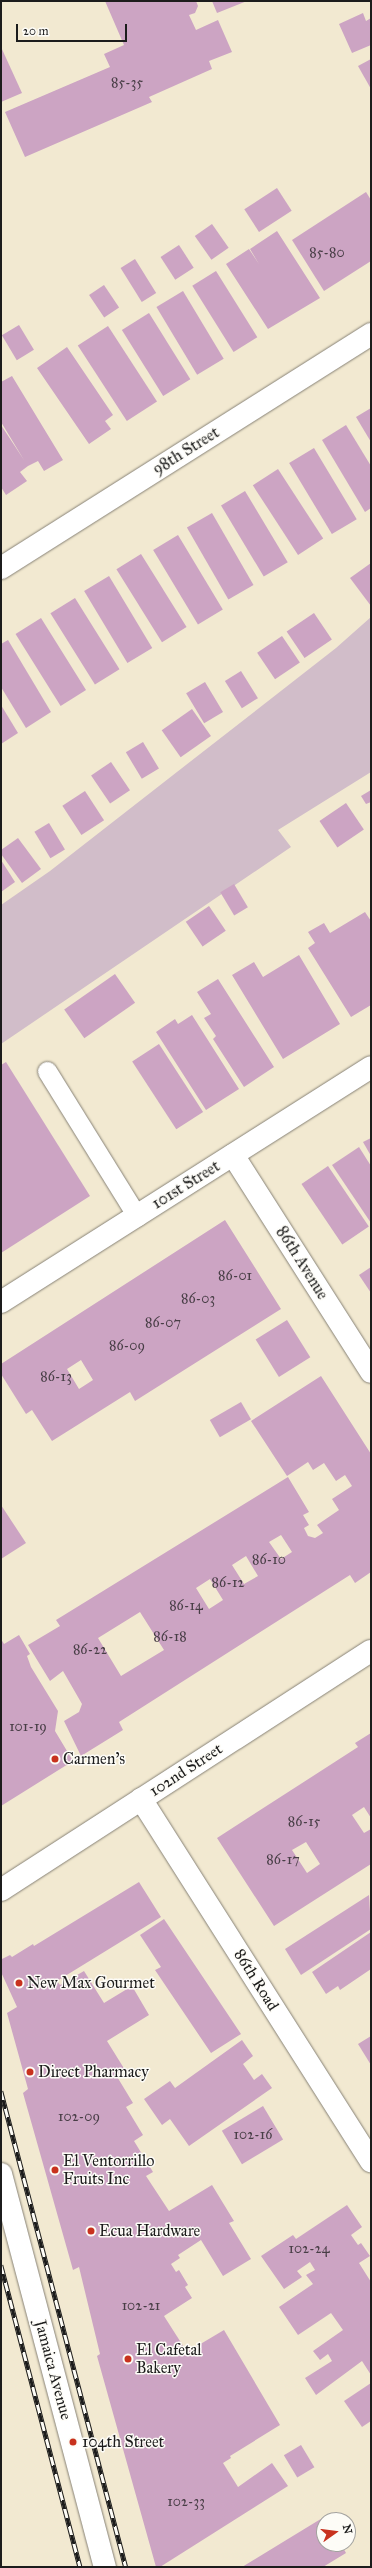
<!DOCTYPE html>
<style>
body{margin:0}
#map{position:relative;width:372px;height:2568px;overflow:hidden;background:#f2e9d1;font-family:"IM FELL Great Primer",serif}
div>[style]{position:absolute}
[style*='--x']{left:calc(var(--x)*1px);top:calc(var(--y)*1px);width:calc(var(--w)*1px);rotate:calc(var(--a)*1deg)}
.industrial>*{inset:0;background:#d1bdc9}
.building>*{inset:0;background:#cca4c3;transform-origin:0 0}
.roads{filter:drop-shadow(0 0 1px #878276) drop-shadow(0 0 1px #878276)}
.lane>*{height:19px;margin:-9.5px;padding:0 9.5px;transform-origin:9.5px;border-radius:9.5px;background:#fff}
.street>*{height:22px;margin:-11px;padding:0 11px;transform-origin:11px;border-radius:11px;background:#fff}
.secondary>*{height:22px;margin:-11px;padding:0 11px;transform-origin:11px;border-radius:11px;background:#fff}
.rail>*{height:4.5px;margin-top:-2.25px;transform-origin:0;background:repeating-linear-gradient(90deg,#fdfcf7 0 9px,#1c1c1c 0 18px);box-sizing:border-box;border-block:1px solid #1c1c1c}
.dots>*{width:11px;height:11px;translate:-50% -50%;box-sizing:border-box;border:2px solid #fdfcf7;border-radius:50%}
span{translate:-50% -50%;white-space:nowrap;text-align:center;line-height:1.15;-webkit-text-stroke:3px #fdfcf7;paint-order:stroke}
.number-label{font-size:14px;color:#483e46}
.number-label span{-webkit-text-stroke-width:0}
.street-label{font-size:16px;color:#1c1c1c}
.poi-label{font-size:16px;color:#1c1c1c}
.left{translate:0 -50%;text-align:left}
.frame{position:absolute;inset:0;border:2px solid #1c1c1c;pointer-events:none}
.north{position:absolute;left:316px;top:2512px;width:40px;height:40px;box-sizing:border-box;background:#fdfcf7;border:1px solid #a3a29f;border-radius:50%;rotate:76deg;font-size:11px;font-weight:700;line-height:16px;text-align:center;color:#1c1c1c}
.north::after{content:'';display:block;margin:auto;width:14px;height:18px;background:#c8321e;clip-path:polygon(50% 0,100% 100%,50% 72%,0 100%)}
.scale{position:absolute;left:16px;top:24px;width:111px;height:18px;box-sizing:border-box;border:2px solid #1c1c1c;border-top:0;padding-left:5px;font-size:12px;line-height:14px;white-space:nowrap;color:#1c1c1c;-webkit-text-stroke:3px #fdfcf7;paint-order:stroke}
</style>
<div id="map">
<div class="industrial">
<i style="clip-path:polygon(371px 617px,371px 772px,278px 830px,291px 847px,1px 1044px,1px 905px,50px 871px,336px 648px)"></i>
</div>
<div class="building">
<i style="clip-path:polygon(105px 1px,196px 1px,198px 6px,195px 13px,189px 15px,196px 30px,218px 20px,232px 52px,209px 61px,212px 69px,149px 97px,152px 102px,25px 157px,5px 112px,110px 67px,104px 54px,124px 45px)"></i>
<i style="clip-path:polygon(212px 1px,247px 1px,217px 13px)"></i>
<i style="clip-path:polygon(363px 13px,366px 21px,371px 18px,371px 45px,352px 53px,339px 24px)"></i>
<i style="clip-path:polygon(1px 47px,22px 93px,1px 102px)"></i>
<i style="clip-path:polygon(371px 59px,371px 89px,358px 66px)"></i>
<i style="left:277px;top:188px;width:27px;height:39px;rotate:57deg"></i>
<i style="clip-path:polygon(366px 192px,371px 200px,371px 261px,324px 291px,292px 240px)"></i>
<i style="left:212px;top:224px;width:29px;height:21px;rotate:55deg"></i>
<i style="clip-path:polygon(277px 231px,320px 298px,268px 329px,226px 264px,249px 249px,259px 264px,250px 249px)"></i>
<i style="left:179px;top:245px;width:27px;height:22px;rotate:57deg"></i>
<i style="left:135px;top:259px;width:40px;height:17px;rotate:58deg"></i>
<i style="left:216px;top:271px;width:78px;height:28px;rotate:58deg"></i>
<i style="left:104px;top:285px;width:27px;height:18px;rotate:56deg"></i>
<i style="left:183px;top:291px;width:79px;height:31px;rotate:59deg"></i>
<i style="left:149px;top:313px;width:78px;height:32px;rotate:58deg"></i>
<i style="left:19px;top:325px;width:29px;height:20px;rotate:59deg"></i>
<i style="left:108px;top:326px;width:90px;height:36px;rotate:57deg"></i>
<i style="clip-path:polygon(67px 347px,113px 415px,105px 421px,111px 429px,89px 444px,37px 368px)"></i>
<i style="clip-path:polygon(12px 376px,63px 460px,44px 471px,38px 461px,28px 466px,20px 472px,27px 481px,6px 495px,1px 487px,1px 425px,24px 460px,1px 422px,1px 382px)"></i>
<i style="clip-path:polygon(371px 408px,371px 442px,356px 417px)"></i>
<i style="clip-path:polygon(346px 425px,371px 466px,371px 508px,365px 512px,322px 440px)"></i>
<i style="left:314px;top:448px;width:83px;height:29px;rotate:59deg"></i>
<i style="left:278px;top:469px;width:83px;height:30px;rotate:57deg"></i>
<i style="left:245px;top:491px;width:83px;height:28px;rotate:59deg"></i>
<i style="left:212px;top:513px;width:83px;height:29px;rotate:60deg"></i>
<i style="left:178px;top:535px;width:87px;height:29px;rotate:59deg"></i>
<i style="left:141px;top:554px;width:86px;height:29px;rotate:58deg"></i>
<i style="clip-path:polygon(371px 563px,371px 606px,350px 578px)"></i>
<i style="left:109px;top:576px;width:84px;height:29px;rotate:59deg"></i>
<i style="left:75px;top:598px;width:84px;height:29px;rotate:58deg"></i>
<i style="left:314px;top:613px;width:32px;height:33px;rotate:56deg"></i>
<i style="left:41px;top:618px;width:85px;height:30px;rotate:58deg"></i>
<i style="left:282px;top:636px;width:32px;height:30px;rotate:56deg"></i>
<i style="clip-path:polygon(8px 640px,51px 712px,26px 728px,1px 687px,1px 644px)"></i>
<i style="left:241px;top:671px;width:32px;height:19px;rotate:58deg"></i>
<i style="left:205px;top:682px;width:35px;height:22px;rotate:59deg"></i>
<i style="clip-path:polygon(1px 705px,18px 733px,1px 744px)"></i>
<i style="left:192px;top:709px;width:33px;height:37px;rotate:55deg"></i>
<i style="left:143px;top:742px;width:31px;height:20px;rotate:59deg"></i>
<i style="left:111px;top:762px;width:34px;height:24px;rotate:56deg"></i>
<i style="clip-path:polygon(371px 790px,371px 802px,366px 804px,361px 796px)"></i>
<i style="left:85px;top:791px;width:35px;height:27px;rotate:57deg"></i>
<i style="left:346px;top:803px;width:32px;height:32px;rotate:56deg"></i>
<i style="left:49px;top:823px;width:31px;height:17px;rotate:59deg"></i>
<i style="clip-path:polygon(18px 838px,41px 869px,22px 883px,1px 854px,1px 850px)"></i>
<i style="clip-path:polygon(1px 860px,15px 882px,1px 892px)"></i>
<i style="left:234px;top:884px;width:27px;height:16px;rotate:59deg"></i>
<i style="left:209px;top:906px;width:30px;height:28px;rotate:56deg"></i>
<i style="clip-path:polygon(365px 912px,371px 921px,371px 1005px,351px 1017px,308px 948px,315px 943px,308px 932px,324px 923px,330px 933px)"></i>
<i style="clip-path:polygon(299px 955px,340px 1024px,283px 1059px,232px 975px,254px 962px,263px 977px)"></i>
<i style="left:115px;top:974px;width:35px;height:62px;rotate:55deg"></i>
<i style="clip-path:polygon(218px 979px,274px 1067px,244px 1087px,213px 1039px,216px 1036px,204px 1018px,211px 1014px,197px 992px)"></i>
<i style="clip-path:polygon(192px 1015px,239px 1089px,206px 1110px,156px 1032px,175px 1019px,178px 1024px)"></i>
<i style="left:159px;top:1044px;width:81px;height:32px;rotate:57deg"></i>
<i style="clip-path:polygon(6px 1062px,90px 1196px,1px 1253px,1px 1065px)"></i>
<i style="clip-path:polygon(371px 1138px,371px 1156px,363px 1142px)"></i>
<i style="clip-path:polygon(359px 1147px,371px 1166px,371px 1223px,332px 1165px)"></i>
<i style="left:328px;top:1166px;width:73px;height:32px;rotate:56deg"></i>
<i style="clip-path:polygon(evenodd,225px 1220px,281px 1309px,135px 1401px,130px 1392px,52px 1441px,32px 1410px,26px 1414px,1px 1374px,1px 1364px,225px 1220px,81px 1360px,93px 1380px,79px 1389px,67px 1369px,81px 1360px)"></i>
<i style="clip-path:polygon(371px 1267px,371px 1293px,359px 1275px)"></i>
<i style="left:287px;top:1320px;width:44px;height:37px;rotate:58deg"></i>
<i style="clip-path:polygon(evenodd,321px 1376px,371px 1454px,371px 1572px,355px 1583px,350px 1575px,119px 1722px,123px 1730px,81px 1756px,64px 1721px,79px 1712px,82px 1704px,63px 1671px,50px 1681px,28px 1645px,60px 1626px,56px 1620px,288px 1477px,309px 1512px,303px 1515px,309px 1525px,304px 1528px,308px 1536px,315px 1538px,323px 1533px,317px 1525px,339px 1510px,332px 1499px,352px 1486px,345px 1475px,336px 1481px,324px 1463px,313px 1470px,308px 1462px,287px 1476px,251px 1421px,321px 1376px,281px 1535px,292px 1552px,281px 1559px,269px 1542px,281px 1535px,321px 1376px,246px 1556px,258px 1576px,244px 1584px,232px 1565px,246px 1556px,321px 1376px,210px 1579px,223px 1600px,209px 1609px,196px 1588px,210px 1579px,321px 1376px,140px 1612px,164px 1650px,121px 1676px,98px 1638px,140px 1612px)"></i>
<i style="left:241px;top:1402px;width:20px;height:36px;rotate:60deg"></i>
<i style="clip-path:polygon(1px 1505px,26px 1543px,1px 1559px)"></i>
<i style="clip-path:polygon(19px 1635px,30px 1654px,27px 1656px,31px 1667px,58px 1711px,55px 1731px,73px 1761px,1px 1806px,1px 1639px,4px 1644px)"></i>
<i style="clip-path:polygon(evenodd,371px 1733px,371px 1818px,364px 1807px,352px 1815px,364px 1833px,371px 1829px,371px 1864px,274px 1926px,217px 1838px,358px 1747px,355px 1743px,371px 1733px,306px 1842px,320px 1864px,307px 1873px,292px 1850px,306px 1842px)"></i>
<i style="clip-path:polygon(139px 1882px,161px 1917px,57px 1981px,60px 1985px,84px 1971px,104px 2003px,132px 1986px,149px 2015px,107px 2041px,125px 2070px,116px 2075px,133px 2103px,126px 2107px,143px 2135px,134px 2141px,153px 2172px,146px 2176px,169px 2211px,212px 2185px,234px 2221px,229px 2223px,251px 2259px,223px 2276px,201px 2240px,178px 2255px,180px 2258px,171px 2264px,176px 2272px,179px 2270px,188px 2285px,185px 2287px,192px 2298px,164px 2316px,187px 2352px,224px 2330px,280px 2425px,230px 2456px,231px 2458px,223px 2463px,238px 2487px,272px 2463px,288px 2486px,160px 2567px,156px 2567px,97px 2356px,100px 2354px,79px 2267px,73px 2270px,23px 2093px,28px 2089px,7px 2013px,17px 2007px,1px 1972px,2px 1959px,10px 1955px,12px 1957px,33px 1944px,34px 1946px)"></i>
<i style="clip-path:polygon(369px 1895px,371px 1929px,301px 1975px,285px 1949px)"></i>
<i style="clip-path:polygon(164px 1919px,241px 2034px,211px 2053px,155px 1970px,161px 1967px,140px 1935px)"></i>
<i style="clip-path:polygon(371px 1932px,371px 1969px,340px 1990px,338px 1986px,326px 1994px,312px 1972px)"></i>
<i style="clip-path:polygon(371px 2036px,371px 2065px,358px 2044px)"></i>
<i style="clip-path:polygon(242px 2040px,253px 2056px,243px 2064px,254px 2080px,262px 2074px,272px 2088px,189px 2146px,170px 2119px,162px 2125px,144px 2099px,170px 2081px,175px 2088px)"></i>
<i style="left:263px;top:2106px;width:39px;height:48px;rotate:59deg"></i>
<i style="clip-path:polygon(347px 2205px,362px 2227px,351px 2235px,358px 2245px,361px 2243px,370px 2256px,359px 2263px,371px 2282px,371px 2375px,362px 2361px,316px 2395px,305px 2378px,332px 2361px,328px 2354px,320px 2360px,313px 2351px,343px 2330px,331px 2313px,298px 2335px,279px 2307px,313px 2284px,306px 2275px,315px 2270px,310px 2262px,297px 2271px,302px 2277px,284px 2289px,261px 2256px,293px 2235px,296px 2239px)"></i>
<i style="clip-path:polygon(371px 2383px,371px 2421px,362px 2427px,344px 2401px)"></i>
<i style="left:301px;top:2445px;width:26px;height:20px;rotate:59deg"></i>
<i style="clip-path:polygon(324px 2517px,326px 2520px,324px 2544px,341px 2544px,346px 2553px,323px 2567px,242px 2567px)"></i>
</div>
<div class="roads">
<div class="lane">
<i style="--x:47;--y:1071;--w:171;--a:58.2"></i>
</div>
<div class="street">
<i style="--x:1;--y:568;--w:438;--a:-32.3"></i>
<i style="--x:233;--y:1155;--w:257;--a:57.5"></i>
<i style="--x:1;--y:1302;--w:438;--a:-32.4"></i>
<i style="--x:141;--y:1799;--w:429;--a:57.6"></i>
<i style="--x:1;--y:1890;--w:440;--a:-32.9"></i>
</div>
<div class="secondary">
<i style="--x:1;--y:2174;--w:407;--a:75.2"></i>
</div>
</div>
<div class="rail">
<i style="--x:1;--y:2091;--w:492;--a:75.3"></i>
<i style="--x:1;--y:2265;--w:312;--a:75.3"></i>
</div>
<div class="dots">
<i style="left:55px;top:1759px;background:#c8321e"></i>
<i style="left:19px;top:1983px;background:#c8321e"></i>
<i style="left:30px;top:2072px;background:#c8321e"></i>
<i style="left:55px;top:2170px;background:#c8321e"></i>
<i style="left:91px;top:2231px;background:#c8321e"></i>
<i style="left:128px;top:2359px;background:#c8321e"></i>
<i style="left:73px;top:2442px;background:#c8321e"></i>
</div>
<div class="number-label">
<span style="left:127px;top:83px">85-35</span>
<span style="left:327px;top:253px">85-80</span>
<span style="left:235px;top:1276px">86-01</span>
<span style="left:198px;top:1299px">86-03</span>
<span style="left:163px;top:1323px">86-07</span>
<span style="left:127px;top:1346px">86-09</span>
<span style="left:56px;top:1377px">86-13</span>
<span style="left:269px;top:1560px">86-10</span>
<span style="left:228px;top:1583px">86-12</span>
<span style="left:186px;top:1606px">86-14</span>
<span style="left:170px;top:1637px">86-18</span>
<span style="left:90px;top:1650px">86-22</span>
<span style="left:28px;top:1727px">101-19</span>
<span style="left:304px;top:1822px">86-15</span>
<span style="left:283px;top:1860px">86-17</span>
<span style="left:79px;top:2117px">102-09</span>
<span style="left:253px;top:2135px">102-16</span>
<span style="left:309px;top:2249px">102-24</span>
<span style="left:141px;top:2306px">102-21</span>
<span style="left:186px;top:2502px">102-33</span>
</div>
<div class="street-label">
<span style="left:186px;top:451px;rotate:-32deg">98th Street</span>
<span style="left:186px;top:1185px;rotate:-32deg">101st Street</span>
<span style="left:302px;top:1263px;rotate:58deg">86th Avenue</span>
<span style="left:186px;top:1770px;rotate:-33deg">102nd Street</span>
<span style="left:256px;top:1980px;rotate:58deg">86th Road</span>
<span style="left:53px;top:2370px;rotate:75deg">Jamaica Avenue</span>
</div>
<div class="poi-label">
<span class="left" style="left:63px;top:1759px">Carmen's</span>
<span class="left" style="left:27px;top:1983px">New Max Gourmet</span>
<span class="left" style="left:38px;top:2072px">Direct Pharmacy</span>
<span class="left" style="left:63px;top:2170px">El Ventorrillo<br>Fruits Inc</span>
<span class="left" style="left:99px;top:2231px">Ecua Hardware</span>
<span class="left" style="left:136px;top:2359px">El Cafetal<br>Bakery</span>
<span class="left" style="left:82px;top:2442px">104th Street</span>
</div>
<div class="frame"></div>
<div class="north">N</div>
<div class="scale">20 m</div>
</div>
